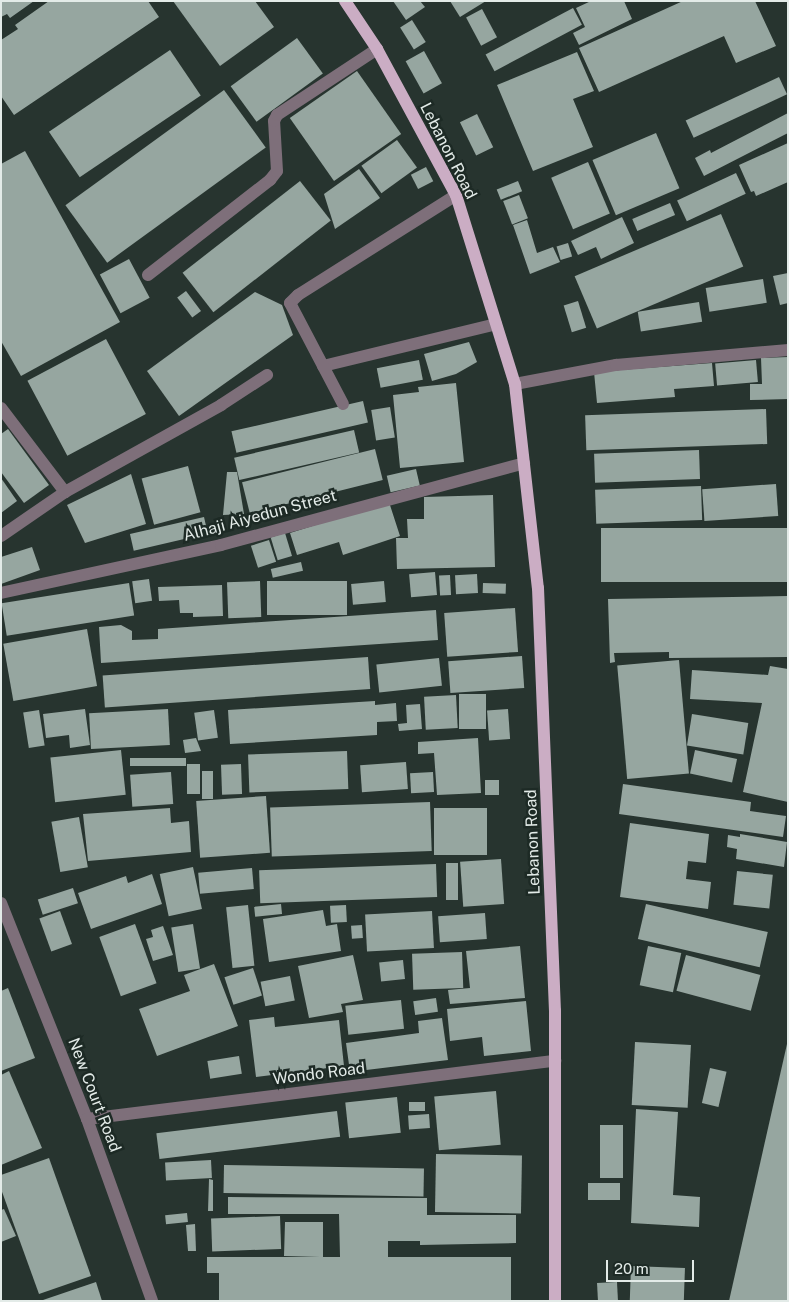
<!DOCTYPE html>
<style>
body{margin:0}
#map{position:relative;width:789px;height:1302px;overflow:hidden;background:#27342f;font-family:"Public Sans",sans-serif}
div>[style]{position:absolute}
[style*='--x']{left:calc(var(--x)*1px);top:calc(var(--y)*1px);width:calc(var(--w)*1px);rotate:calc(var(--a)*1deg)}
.building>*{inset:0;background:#96a6a0;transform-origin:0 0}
.minor>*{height:12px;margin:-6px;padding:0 6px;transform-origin:6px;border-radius:6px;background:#7e6f7a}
.major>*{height:12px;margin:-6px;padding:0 6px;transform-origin:6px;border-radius:6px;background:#cbadc4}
span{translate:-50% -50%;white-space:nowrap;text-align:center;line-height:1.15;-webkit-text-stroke:5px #1d2a25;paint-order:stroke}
.street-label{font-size:16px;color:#e3ebe8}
.frame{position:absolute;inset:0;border:2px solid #e3ebe8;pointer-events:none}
.scale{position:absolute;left:606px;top:1260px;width:88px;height:22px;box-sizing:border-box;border:2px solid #e3ebe8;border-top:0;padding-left:6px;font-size:15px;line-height:18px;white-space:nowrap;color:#e3ebe8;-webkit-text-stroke:4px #1d2a25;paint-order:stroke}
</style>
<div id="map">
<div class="building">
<i style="clip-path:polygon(1px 1px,34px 1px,10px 18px,7px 14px,1px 17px)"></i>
<i style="clip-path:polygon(49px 1px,148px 1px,159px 17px,14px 115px,1px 96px,1px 40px,18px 29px,15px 25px)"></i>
<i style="clip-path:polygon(173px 1px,255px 1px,274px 27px,220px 66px)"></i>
<i style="clip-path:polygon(393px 1px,420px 1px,425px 7px,406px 20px)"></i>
<i style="clip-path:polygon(450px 1px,486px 1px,460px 17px)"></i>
<i style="clip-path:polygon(591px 1px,624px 1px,632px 19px,579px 45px,573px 33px,585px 27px,576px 8px)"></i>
<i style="clip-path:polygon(683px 1px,755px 1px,776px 46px,736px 63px,724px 36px,599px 92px,579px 48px)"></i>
<i style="left:573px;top:8px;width:19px;height:99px;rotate:62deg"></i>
<i style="left:482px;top:9px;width:32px;height:18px;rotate:62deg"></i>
<i style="left:412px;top:20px;width:26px;height:14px;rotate:58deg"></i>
<i style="left:297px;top:38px;width:44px;height:82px;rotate:54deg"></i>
<i style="left:170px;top:50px;width:55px;height:146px;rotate:56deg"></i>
<i style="left:424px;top:51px;width:37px;height:21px;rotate:61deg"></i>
<i style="clip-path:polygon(577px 52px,594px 91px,573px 99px,593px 147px,533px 171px,497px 85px)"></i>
<i style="left:357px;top:71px;width:77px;height:82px;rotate:55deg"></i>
<i style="left:779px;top:77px;width:19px;height:103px;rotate:65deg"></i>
<i style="left:224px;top:90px;width:71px;height:196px;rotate:54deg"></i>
<i style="clip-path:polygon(788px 113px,788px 133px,704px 176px,695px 158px,710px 150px,711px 153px)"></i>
<i style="left:477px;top:114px;width:37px;height:19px;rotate:64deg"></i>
<i style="left:656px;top:133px;width:60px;height:69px;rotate:67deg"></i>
<i style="left:397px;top:140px;width:34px;height:44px;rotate:54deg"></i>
<i style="clip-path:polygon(788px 143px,788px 182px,756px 196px,754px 191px,751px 192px,739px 165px)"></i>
<i style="clip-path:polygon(25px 151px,120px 322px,21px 376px,1px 341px,1px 164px)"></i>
<i style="left:588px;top:162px;width:56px;height:40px;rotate:67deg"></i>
<i style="left:426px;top:167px;width:16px;height:17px;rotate:63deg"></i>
<i style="clip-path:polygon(359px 169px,380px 198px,335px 229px,324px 194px)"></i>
<i style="left:736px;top:173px;width:23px;height:65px;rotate:65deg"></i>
<i style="left:300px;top:181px;width:50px;height:149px;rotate:52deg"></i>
<i style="left:518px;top:181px;width:11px;height:23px;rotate:68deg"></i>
<i style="left:519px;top:195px;width:25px;height:17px;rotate:69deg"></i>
<i style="left:670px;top:203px;width:13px;height:41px;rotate:67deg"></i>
<i style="left:721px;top:214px;width:57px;height:159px;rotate:67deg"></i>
<i style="clip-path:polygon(622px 217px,634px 243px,601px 259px,596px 247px,578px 255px,571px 241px)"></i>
<i style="clip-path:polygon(527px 220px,537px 253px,553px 247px,560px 262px,530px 274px,513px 225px)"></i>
<i style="left:568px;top:243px;width:14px;height:12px;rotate:73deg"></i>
<i style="left:129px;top:259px;width:44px;height:33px;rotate:62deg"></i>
<i style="clip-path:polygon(788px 273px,788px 303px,780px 305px,773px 276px)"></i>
<i style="left:763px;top:279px;width:24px;height:58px;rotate:81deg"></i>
<i style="left:186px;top:291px;width:25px;height:11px;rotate:53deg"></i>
<i style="clip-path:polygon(255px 292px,282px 305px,293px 335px,179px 416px,147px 371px)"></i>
<i style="left:578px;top:301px;width:28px;height:15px;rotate:73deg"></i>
<i style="left:699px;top:302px;width:20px;height:62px;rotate:81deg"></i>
<i style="left:106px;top:339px;width:85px;height:89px;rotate:62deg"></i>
<i style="clip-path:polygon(469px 342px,477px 362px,456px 374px,432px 381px,424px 354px)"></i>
<i style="clip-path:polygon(788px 357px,788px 399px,750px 400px,750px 384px,762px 384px,761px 358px)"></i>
<i style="left:419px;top:360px;width:20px;height:43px;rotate:79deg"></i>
<i style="left:756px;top:360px;width:22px;height:41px;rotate:85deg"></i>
<i style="clip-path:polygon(712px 363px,714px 386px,674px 389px,675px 397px,597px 403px,594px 372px)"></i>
<i style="clip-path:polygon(456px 383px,464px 462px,400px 468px,393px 395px,419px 392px,418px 387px)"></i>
<i style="left:363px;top:401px;width:22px;height:135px;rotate:77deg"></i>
<i style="left:390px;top:407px;width:31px;height:19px;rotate:81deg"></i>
<i style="left:766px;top:409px;width:35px;height:181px;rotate:88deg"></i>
<i style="clip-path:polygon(8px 429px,49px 485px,24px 503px,1px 472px,1px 434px)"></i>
<i style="left:354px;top:430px;width:23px;height:123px;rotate:77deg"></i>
<i style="left:375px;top:449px;width:32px;height:137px;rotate:76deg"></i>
<i style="left:699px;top:450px;width:29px;height:105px;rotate:88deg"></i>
<i style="left:188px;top:466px;width:48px;height:48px;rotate:75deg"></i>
<i style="left:416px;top:469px;width:17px;height:30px;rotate:77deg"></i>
<i style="clip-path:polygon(227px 472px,237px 472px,244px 514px,223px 515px)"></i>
<i style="clip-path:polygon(131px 474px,146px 524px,85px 543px,67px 505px)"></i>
<i style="clip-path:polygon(1px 478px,17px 501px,1px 513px)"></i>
<i style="left:776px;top:484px;width:32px;height:74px;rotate:86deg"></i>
<i style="left:701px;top:486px;width:34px;height:106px;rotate:88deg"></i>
<i style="clip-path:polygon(493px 495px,495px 567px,397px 569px,396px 538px,408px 538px,407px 519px,424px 519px,424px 497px)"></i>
<i style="clip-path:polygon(389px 502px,400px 536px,343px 555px,339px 542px,297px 555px,290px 533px)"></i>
<i style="left:204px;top:517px;width:17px;height:76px;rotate:77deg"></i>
<i style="left:788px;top:528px;width:54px;height:187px;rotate:90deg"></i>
<i style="left:285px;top:533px;width:24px;height:15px;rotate:73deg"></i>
<i style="left:269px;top:540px;width:23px;height:19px;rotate:72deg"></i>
<i style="clip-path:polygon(32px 547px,40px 570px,1px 584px,1px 557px)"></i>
<i style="left:301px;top:562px;width:9px;height:31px;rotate:77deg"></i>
<i style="left:435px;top:572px;width:23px;height:26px;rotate:85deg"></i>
<i style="left:477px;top:574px;width:19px;height:22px;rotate:87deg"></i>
<i style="left:450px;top:575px;width:20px;height:11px;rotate:87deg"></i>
<i style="left:149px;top:579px;width:22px;height:17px;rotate:82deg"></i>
<i style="left:260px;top:581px;width:36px;height:33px;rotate:88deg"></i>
<i style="left:347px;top:581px;width:34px;height:80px;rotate:90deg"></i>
<i style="left:384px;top:581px;width:21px;height:33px;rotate:85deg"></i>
<i style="left:129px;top:583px;width:33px;height:129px;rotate:81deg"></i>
<i style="left:483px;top:583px;width:23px;height:10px;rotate:2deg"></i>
<i style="clip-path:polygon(222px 585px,223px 616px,193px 617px,193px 613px,180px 613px,179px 600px,159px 601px,158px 587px)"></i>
<i style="clip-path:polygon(788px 596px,788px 657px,669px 658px,669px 652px,614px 653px,615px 662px,610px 663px,608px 599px)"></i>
<i style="left:515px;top:608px;width:44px;height:71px;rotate:86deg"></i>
<i style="clip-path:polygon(436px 610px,438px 640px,101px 663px,99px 627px,121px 625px,132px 631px,132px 640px,158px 639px,158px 629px)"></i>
<i style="left:87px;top:629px;width:58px;height:85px;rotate:80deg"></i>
<i style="left:522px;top:656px;width:32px;height:74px;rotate:86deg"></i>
<i style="left:368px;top:657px;width:32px;height:266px;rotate:86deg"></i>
<i style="left:439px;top:658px;width:28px;height:63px;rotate:84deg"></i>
<i style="left:679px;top:660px;width:114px;height:62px;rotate:85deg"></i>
<i style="clip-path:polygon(770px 666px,788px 669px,788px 802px,743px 792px,762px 703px,690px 699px,692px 670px,768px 675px)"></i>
<i style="left:459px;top:694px;width:27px;height:35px"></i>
<i style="left:456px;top:695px;width:33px;height:32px;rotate:87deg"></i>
<i style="clip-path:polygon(375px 701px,375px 705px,396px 703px,397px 721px,377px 722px,377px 735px,230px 744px,228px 710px)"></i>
<i style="clip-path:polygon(420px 704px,422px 729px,399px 731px,398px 724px,407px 723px,406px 705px)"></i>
<i style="clip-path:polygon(85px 709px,90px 745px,70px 748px,69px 735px,46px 738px,43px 714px)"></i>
<i style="left:168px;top:709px;width:36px;height:79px;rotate:87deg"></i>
<i style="left:508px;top:709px;width:30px;height:21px;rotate:86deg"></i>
<i style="left:39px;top:710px;width:36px;height:16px;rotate:81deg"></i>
<i style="left:214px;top:710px;width:28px;height:20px;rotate:82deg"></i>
<i style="left:692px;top:714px;width:57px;height:32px;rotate:9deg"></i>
<i style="clip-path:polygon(196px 738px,201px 751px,185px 753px,183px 740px)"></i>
<i style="clip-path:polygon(478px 738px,481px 793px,437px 795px,434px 753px,418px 754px,418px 742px)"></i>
<i style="left:121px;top:750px;width:45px;height:71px;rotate:84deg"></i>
<i style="left:695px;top:750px;width:43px;height:24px;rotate:12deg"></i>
<i style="left:347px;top:751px;width:38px;height:99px;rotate:88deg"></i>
<i style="left:186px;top:758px;width:8px;height:56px;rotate:90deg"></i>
<i style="left:406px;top:762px;width:27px;height:46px;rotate:86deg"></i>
<i style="left:187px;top:764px;width:13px;height:30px"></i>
<i style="left:241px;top:764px;width:30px;height:20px;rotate:88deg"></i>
<i style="left:202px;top:771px;width:11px;height:28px"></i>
<i style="left:171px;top:772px;width:32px;height:41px;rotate:86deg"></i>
<i style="left:433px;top:772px;width:20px;height:23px;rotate:87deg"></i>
<i style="left:485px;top:780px;width:14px;height:15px"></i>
<i style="clip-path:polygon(623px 784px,751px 802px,750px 811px,786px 816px,783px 837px,619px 814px)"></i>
<i style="left:266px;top:796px;width:57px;height:70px;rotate:86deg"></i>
<i style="left:430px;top:802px;width:49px;height:160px;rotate:88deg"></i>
<i style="clip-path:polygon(170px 808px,171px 823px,189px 821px,191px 852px,88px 861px,83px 814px)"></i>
<i style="left:487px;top:808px;width:47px;height:53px;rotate:90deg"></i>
<i style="left:79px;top:817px;width:51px;height:28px;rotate:80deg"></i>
<i style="clip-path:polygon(630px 823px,709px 834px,706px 863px,688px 861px,686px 879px,711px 882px,708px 909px,620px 897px)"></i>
<i style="clip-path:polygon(740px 834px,787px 842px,784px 867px,736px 859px,737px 849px,727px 847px,728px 835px,740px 837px)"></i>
<i style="left:501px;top:859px;width:45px;height:41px;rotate:86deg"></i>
<i style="left:446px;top:863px;width:12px;height:37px"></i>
<i style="left:436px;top:864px;width:33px;height:177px;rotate:88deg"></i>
<i style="left:193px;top:867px;width:43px;height:34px;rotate:78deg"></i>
<i style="left:252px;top:868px;width:21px;height:54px;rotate:85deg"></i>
<i style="left:737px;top:871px;width:36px;height:34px;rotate:6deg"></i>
<i style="clip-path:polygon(152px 874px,162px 904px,91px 929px,78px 893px,126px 876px,128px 883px)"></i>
<i style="left:73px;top:888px;width:16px;height:37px;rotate:72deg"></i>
<i style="left:281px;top:904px;width:10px;height:27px;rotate:84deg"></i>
<i style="left:646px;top:904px;width:125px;height:36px;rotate:13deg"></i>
<i style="left:248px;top:905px;width:61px;height:22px;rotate:84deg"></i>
<i style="left:346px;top:905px;width:17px;height:16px;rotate:87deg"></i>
<i style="clip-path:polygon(323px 910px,326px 926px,337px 924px,341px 951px,269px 962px,263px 919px)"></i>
<i style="left:60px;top:911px;width:35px;height:22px;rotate:70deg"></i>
<i style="left:432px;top:911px;width:37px;height:67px;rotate:87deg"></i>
<i style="left:485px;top:913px;width:26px;height:47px;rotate:86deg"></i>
<i style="left:135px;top:924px;width:63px;height:38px;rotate:70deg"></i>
<i style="left:193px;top:924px;width:45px;height:22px;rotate:81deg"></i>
<i style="left:362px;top:925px;width:13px;height:11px;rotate:86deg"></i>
<i style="clip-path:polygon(163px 926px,173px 955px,153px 961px,146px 939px,153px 937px,151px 930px)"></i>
<i style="clip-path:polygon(520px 946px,525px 998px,450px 1004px,448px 990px,470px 988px,466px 951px)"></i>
<i style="left:648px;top:946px;width:34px;height:40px;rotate:12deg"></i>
<i style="left:462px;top:952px;width:36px;height:50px;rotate:88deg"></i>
<i style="clip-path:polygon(353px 955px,363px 1000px,341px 1004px,343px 1012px,309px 1018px,298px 966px)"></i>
<i style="left:686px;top:955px;width:77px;height:37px;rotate:15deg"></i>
<i style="left:403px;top:960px;width:19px;height:24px;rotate:84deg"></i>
<i style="clip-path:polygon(214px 964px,238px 1026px,157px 1056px,139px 1009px,190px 991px,184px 975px)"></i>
<i style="left:253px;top:968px;width:29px;height:30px;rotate:72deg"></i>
<i style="left:290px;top:976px;width:25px;height:30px;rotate:79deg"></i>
<i style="clip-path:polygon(8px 988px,35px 1058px,1px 1071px,1px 991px)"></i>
<i style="left:436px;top:998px;width:14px;height:23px;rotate:82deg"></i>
<i style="left:401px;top:1000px;width:29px;height:56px;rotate:84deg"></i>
<i style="clip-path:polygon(526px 1001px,531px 1051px,484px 1056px,482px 1037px,450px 1041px,447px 1009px)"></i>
<i style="clip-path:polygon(274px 1017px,275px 1027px,339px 1020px,344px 1066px,256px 1077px,249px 1020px)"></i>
<i style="clip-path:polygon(442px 1018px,448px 1060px,350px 1072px,346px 1043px,419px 1033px,418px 1021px)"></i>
<i style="left:635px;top:1042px;width:56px;height:63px;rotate:3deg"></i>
<i style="clip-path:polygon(787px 1044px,788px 1301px,729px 1301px)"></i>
<i style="left:239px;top:1056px;width:18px;height:32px;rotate:81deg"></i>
<i style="left:710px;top:1068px;width:17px;height:36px;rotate:13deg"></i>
<i style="clip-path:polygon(9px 1071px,42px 1148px,1px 1165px,1px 1075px)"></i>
<i style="left:496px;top:1091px;width:54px;height:62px;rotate:85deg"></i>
<i style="left:397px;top:1097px;width:36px;height:52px;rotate:84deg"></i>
<i style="left:425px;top:1102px;width:9px;height:16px;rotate:90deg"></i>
<i style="clip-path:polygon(636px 1109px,678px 1112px,673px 1195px,700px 1197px,699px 1227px,631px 1223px)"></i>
<i style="left:337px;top:1111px;width:26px;height:182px;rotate:83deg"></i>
<i style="left:429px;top:1114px;width:14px;height:21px;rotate:86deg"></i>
<i style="left:600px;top:1125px;width:23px;height:53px"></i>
<i style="left:436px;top:1154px;width:86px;height:58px;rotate:1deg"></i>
<i style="clip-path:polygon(49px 1158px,91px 1276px,39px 1294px,1px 1189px,1px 1175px)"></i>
<i style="left:211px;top:1160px;width:18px;height:46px;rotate:87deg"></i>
<i style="left:224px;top:1165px;width:200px;height:28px;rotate:1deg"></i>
<i style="clip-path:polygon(209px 1179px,213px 1180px,213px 1211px,208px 1211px)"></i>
<i style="left:620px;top:1183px;width:17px;height:32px;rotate:90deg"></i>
<i style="clip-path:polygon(228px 1197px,427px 1198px,427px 1215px,516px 1215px,516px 1243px,420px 1245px,420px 1241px,388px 1241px,388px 1257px,511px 1257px,511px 1301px,219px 1301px,219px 1273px,207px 1273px,207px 1257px,320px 1257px,284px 1256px,285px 1222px,323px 1222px,323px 1257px,340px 1257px,339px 1214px,228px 1214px)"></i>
<i style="clip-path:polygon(4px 1209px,16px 1236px,1px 1242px,1px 1210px)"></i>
<i style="left:187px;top:1213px;width:9px;height:22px;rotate:84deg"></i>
<i style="left:280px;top:1216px;width:33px;height:69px;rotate:88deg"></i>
<i style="clip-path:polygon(195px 1224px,196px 1251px,188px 1251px,186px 1225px)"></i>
<i style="left:631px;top:1266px;width:54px;height:35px;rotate:2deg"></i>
<i style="clip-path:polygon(96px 1282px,102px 1301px,43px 1301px,43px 1300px)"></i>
<i style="left:617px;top:1282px;width:19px;height:20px;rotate:87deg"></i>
</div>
<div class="minor">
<i style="--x:148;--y:275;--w:155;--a:-37.9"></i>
<i style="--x:270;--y:180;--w:11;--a:-52"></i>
<i style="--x:277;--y:171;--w:50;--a:-93.4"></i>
<i style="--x:274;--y:121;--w:7;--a:-63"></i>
<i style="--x:277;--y:115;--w:120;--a:-33.4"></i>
<i style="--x:323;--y:366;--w:178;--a:-13.6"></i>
<i style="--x:515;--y:384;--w:103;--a:-10.7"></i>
<i style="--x:616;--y:365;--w:173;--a:-5"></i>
<i style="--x:343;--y:404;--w:114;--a:-117.7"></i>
<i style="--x:290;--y:303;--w:11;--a:-45"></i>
<i style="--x:298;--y:295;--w:187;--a:-32.3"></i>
<i style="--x:1;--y:408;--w:106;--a:52.7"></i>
<i style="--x:1;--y:536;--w:78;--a:-34.5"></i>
<i style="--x:65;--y:492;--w:179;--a:-29.1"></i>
<i style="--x:221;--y:405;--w:55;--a:-33.1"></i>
<i style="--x:1;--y:593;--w:225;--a:-12.3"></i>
<i style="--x:221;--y:545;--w:314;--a:-15.1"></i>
<i style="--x:1;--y:903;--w:232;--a:68.3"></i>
<i style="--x:87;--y:1119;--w:193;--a:70.3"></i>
<i style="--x:87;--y:1119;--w:472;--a:-7.1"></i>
</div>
<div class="major">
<i style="--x:345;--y:1;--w:58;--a:56.3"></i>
<i style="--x:377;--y:49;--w:166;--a:61.6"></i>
<i style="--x:456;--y:195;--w:198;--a:72.7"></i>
<i style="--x:515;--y:384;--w:205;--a:83.6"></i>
<i style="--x:538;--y:588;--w:423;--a:87.7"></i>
<i style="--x:555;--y:1011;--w:290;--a:90"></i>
</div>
<div class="street-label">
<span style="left:448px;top:151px;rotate:63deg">Lebanon Road</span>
<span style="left:260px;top:516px;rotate:-15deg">Alhaji Aiyedun Street</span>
<span style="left:533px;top:842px;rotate:-92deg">Lebanon Road</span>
<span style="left:319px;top:1074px;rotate:-7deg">Wondo Road</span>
<span style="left:94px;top:1095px;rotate:69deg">New Court Road</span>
</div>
<div class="frame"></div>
<div class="scale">20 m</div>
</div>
